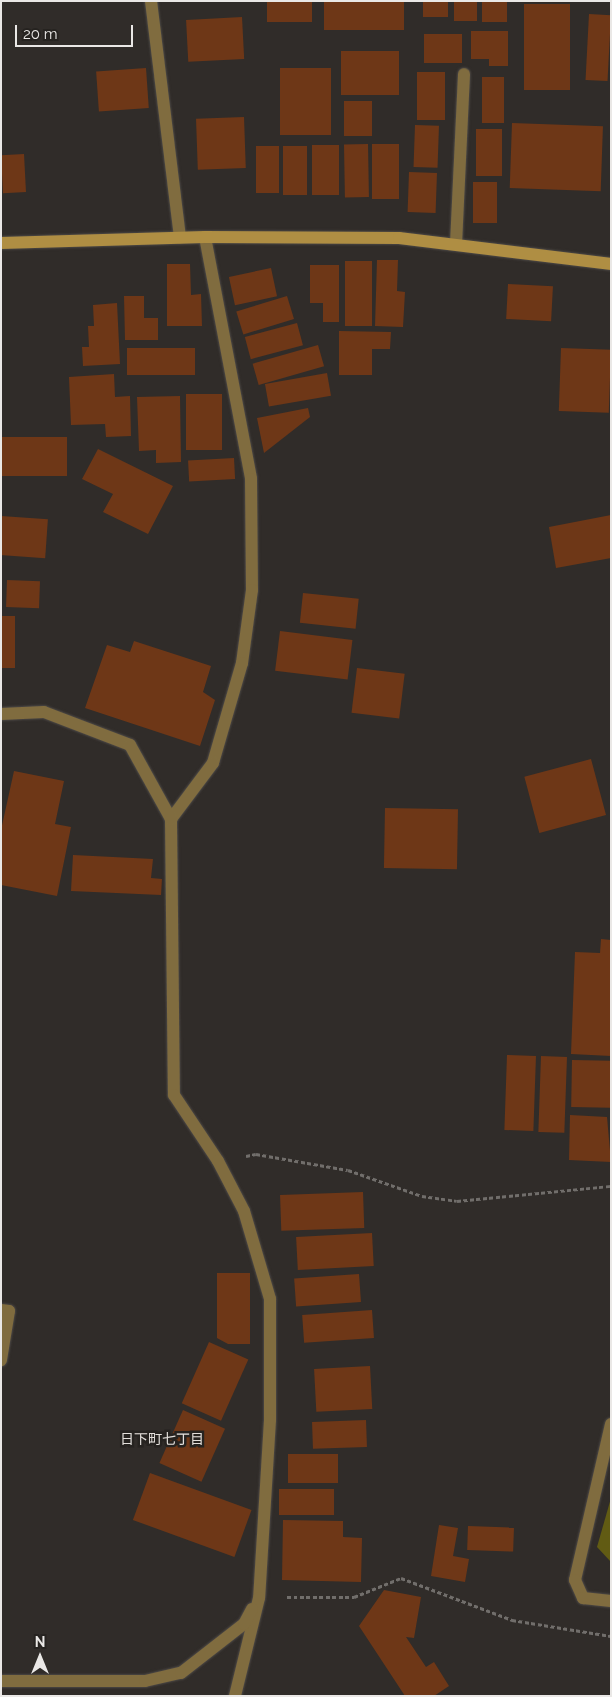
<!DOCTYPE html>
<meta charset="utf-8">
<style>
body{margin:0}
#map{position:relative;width:612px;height:1697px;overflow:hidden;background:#302c29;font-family:Raleway,"Noto Sans JP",sans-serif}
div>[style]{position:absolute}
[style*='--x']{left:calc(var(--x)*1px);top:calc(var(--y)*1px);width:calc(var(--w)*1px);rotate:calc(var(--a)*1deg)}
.water>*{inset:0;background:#615b13}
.building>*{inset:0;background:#6e3717;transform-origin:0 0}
.path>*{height:3px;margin-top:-1.5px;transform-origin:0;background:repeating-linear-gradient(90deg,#716e6b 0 4px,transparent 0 6.5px)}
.roads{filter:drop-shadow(0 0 1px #4e4a47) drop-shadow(0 0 1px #4e4a47)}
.lane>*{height:12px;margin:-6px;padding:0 6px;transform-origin:6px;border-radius:6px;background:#806c3f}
.street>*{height:12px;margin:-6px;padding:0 6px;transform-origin:6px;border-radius:6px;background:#806c3f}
.secondary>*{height:12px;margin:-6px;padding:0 6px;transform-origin:6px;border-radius:6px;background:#af8e43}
span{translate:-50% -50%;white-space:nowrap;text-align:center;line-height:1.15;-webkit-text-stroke:5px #262320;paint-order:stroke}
.neighbourhood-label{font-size:14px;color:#e3dfdb}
.frame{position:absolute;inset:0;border:2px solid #eae8e6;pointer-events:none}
.north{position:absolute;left:15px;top:1632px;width:50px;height:50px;-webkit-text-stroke:4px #262320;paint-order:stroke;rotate:0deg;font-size:14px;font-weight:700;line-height:20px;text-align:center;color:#eae8e6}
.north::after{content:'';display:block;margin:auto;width:18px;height:22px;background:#eae8e6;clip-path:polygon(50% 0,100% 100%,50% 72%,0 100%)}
.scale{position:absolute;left:15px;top:25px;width:118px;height:22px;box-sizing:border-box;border:2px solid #eae8e6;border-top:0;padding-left:6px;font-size:15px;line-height:18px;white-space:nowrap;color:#eae8e6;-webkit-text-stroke:4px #262320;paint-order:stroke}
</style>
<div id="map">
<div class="water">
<i style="clip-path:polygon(611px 1498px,611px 1562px,597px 1547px)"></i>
</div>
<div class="building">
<i style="left:267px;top:1px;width:45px;height:21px"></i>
<i style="left:324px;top:1px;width:80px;height:29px"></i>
<i style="left:423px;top:1px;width:25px;height:16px"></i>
<i style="left:454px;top:1px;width:23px;height:20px"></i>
<i style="left:482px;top:1px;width:25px;height:21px"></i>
<i style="left:524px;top:4px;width:46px;height:86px"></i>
<i style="left:589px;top:14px;width:22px;height:66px;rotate:3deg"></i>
<i style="left:242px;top:17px;width:42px;height:56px;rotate:87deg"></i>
<i style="clip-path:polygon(471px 31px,508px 31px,508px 66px,489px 66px,489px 59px,471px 59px)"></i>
<i style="left:424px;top:34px;width:38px;height:29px"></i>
<i style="left:399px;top:51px;width:44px;height:58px;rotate:90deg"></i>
<i style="left:146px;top:68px;width:40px;height:50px;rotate:86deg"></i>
<i style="left:280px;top:68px;width:51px;height:67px"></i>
<i style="left:417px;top:72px;width:28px;height:48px"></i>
<i style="left:482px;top:77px;width:22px;height:46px"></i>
<i style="left:344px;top:101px;width:28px;height:35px"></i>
<i style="left:244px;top:117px;width:51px;height:48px;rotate:88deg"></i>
<i style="left:512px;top:123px;width:91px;height:65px;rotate:2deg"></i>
<i style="left:415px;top:125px;width:24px;height:42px;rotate:2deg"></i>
<i style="left:476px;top:129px;width:26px;height:47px"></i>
<i style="left:368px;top:144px;width:53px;height:24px;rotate:89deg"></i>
<i style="left:372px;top:144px;width:27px;height:55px"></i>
<i style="left:312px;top:145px;width:27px;height:50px"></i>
<i style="left:256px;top:146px;width:23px;height:47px"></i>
<i style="left:283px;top:146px;width:24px;height:49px"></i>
<i style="left:24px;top:154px;width:38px;height:23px;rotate:87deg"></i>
<i style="left:409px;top:172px;width:28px;height:40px;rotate:2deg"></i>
<i style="left:497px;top:182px;width:41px;height:24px;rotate:90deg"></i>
<i style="clip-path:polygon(377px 260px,398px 260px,397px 291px,405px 292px,403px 327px,375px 326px)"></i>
<i style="left:345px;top:261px;width:27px;height:65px"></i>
<i style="clip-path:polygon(167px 264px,190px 264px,191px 295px,201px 294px,202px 326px,167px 326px)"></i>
<i style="clip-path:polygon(310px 265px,339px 265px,339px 322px,323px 322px,323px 303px,310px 303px)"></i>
<i style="left:271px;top:268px;width:29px;height:43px;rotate:78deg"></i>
<i style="left:508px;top:284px;width:45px;height:35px;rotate:3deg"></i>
<i style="clip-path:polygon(124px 296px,144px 296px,144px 318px,158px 318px,158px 340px,125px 340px)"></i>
<i style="left:287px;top:296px;width:24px;height:53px;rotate:73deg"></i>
<i style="clip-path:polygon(117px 303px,120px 364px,83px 366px,82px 347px,89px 347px,88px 326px,94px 326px,93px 305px)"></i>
<i style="left:297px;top:323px;width:23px;height:54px;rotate:75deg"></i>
<i style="clip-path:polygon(339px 331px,391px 332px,390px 349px,372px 349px,372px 375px,339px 375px)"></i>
<i style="left:318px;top:345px;width:22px;height:68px;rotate:74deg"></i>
<i style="left:195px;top:348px;width:27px;height:68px;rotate:90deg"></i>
<i style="left:561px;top:348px;width:50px;height:63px;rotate:2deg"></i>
<i style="left:327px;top:373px;width:23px;height:63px;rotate:80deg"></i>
<i style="clip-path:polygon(114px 374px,115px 397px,130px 396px,131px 436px,106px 437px,105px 424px,71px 425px,69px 377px)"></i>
<i style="left:186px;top:394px;width:36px;height:56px"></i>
<i style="clip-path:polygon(180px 396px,181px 462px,156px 463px,156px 450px,139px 451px,137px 397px)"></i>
<i style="clip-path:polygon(308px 408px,310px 417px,264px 453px,257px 418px)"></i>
<i style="left:1px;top:437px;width:66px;height:39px"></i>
<i style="clip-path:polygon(98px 449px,173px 486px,148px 534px,103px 512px,113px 494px,82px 479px)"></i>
<i style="left:234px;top:458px;width:21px;height:46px;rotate:87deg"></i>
<i style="clip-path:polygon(611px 515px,611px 558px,556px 568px,549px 527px)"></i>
<i style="left:1px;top:516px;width:47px;height:39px;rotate:4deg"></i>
<i style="left:7px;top:580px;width:33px;height:27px;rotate:2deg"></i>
<i style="left:303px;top:593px;width:56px;height:30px;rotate:6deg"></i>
<i style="left:1px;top:616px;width:14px;height:52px"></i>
<i style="left:280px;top:631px;width:73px;height:40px;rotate:7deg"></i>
<i style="clip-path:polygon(134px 641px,211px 666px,203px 692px,215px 700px,200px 746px,85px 708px,107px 645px,130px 652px)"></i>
<i style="left:357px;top:668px;width:48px;height:45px;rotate:7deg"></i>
<i style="left:591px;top:759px;width:58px;height:69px;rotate:75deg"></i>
<i style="clip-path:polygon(14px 771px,64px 781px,55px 824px,71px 827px,57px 896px,1px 885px,1px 830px)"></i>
<i style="left:385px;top:808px;width:73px;height:60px;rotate:1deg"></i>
<i style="clip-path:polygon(73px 855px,153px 859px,151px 878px,162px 879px,161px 895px,71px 891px)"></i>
<i style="clip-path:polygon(601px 939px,611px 940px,611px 1056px,571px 1054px,575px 952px,600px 953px)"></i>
<i style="left:507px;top:1055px;width:29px;height:75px;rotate:2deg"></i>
<i style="left:541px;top:1056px;width:26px;height:76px;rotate:2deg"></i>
<i style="left:572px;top:1060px;width:39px;height:47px;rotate:1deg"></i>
<i style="clip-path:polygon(570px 1115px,607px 1117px,611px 1162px,569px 1160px)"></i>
<i style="left:363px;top:1192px;width:36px;height:83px;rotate:88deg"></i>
<i style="left:372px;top:1233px;width:33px;height:76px;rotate:87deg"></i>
<i style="clip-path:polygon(217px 1273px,250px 1273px,250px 1344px,228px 1344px,217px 1338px)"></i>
<i style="left:359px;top:1274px;width:28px;height:65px;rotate:86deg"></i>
<i style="left:372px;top:1310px;width:28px;height:70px;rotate:86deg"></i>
<i style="left:209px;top:1342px;width:43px;height:67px;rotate:24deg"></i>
<i style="left:370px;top:1366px;width:43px;height:56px;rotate:87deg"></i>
<i style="left:183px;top:1410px;width:46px;height:58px;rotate:24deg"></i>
<i style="left:366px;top:1420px;width:27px;height:54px;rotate:88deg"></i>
<i style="left:288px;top:1454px;width:50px;height:29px"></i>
<i style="left:150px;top:1473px;width:108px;height:50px;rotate:20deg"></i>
<i style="left:334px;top:1489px;width:26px;height:55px;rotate:90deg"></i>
<i style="clip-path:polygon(283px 1520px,343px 1521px,343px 1537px,362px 1538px,361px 1582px,282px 1580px)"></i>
<i style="clip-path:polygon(439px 1525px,458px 1528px,453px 1556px,469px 1559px,465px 1582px,431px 1576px)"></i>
<i style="left:468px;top:1526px;width:46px;height:24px;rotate:2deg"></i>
<i style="clip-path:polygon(384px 1590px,421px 1597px,414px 1638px,406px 1637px,426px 1667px,434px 1662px,449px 1686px,434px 1696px,405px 1696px,359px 1626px)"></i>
</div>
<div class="path">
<i style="--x:246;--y:1156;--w:10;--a:-11"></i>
<i style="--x:256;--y:1154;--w:93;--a:9.9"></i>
<i style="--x:348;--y:1170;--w:78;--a:19.4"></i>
<i style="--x:422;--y:1196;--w:35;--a:8"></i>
<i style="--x:457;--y:1201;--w:155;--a:-5.6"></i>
<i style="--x:287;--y:1597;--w:67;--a:0"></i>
<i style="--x:354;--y:1597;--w:51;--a:-22"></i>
<i style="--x:401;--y:1578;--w:119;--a:20.7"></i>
<i style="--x:512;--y:1620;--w:100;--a:9.2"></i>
</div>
<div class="roads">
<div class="lane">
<i style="--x:456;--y:244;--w:170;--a:-87.3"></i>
</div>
<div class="street">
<i style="--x:151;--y:1;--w:238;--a:83"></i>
<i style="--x:205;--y:237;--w:246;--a:79.2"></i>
<i style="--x:251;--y:479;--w:111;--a:89.5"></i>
<i style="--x:252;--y:590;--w:74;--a:97.8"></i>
<i style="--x:242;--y:663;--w:104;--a:106.2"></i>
<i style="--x:213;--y:763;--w:70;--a:126.9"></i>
<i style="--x:171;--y:819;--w:276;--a:89.4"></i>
<i style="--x:174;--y:1095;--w:79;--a:56.3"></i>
<i style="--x:218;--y:1161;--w:56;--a:62.5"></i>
<i style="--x:244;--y:1211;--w:92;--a:73.5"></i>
<i style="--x:270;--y:1299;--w:121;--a:90"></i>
<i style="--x:270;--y:1420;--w:178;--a:93.5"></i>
<i style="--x:259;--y:1598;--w:101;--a:103.8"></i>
<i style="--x:1;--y:714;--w:43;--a:-2.7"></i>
<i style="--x:44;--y:712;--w:92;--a:21"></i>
<i style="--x:130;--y:745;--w:85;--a:61"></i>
<i style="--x:1;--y:1310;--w:8;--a:7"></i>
<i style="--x:9;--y:1311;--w:50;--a:99.3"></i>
<i style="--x:611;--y:1424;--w:160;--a:103"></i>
<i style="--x:575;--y:1580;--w:20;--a:66"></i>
<i style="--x:583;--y:1598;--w:28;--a:6"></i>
<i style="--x:1;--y:1681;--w:144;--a:0"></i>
<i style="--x:145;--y:1681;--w:37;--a:-13"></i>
<i style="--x:181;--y:1673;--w:80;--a:-37.9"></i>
<i style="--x:244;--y:1624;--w:17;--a:-62"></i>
</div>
<div class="secondary">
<i style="--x:1;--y:243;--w:204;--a:-1.7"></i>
<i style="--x:205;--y:237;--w:194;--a:0.3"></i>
<i style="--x:399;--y:238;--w:214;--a:7"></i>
</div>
</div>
<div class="neighbourhood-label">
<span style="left:162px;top:1439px">日下町七丁目</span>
</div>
<div class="frame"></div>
<div class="north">N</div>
<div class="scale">20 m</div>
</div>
